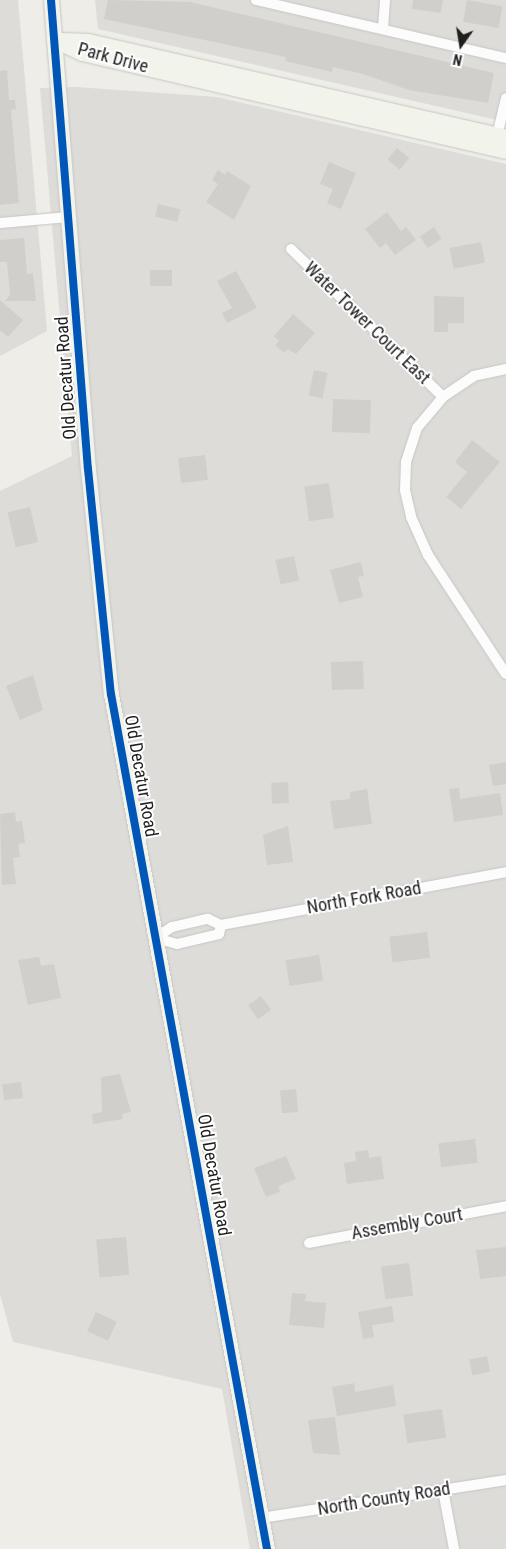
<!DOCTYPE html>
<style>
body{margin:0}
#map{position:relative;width:506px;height:1549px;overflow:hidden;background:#eeede8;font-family:"Roboto Condensed",sans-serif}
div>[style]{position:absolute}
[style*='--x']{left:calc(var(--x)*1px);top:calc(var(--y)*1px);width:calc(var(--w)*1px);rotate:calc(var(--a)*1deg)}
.residential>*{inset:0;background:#dddcd9}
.building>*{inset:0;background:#d0cfcb;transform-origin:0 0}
.roads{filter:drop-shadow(0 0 1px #c6c6c4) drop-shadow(0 0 1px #c6c6c4)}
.street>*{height:10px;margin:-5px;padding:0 5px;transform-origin:5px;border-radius:5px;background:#fcfcfc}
.secondary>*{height:15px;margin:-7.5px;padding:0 7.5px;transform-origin:7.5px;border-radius:7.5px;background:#f2f3eb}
.cycleway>*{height:8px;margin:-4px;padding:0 4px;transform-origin:4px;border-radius:4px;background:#0057b8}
span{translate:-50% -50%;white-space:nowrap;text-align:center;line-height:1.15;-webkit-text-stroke:4px #fff;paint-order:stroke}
.street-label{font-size:18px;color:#1f1f1f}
.north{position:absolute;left:436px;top:20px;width:50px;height:50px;-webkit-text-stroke:4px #fff;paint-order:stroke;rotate:193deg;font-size:14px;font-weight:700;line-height:20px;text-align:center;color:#1f1f1f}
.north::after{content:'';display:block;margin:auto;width:18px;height:22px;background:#1f1f1f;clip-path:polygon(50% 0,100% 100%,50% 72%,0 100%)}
</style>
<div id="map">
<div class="residential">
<i style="clip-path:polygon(0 0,18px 0,47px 331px,0 356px)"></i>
<i style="clip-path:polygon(95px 0,506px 0,506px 122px,98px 29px)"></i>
<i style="clip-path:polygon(76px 87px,217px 97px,506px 164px,506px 1549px,250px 1549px,222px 1389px,13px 1342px,0 1294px,0 491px,72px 456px,40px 88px)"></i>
</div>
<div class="building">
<i style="clip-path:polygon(108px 0,190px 2px,494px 73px,488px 103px,409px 90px,363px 74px,333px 67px,332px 72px,285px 61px,286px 57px,104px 19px)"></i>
<i style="clip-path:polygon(413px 0,443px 0,441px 13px,412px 9px)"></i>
<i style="left:467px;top:0;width:36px;height:22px;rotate:10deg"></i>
<i style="clip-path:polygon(7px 70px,9px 100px,15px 100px,16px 109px,11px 110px,19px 203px,0 205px,0 71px)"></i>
<i style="left:397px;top:148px;width:16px;height:15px;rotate:40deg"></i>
<i style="clip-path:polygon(329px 162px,356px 173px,341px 209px,327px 203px,333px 189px,320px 184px)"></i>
<i style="clip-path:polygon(218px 170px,225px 175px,227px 171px,251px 186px,234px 220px,206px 202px,218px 184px,212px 180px)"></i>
<i style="left:158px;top:204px;width:23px;height:13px;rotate:13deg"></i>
<i style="clip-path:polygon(387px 212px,401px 231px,406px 227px,416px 240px,395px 255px,386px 243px,380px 248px,365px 229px)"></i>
<i style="left:434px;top:227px;width:14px;height:17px;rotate:56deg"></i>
<i style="clip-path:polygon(24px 238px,27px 274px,33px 273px,36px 301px,5px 301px,10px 295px,7px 262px,0 262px,0 240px)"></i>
<i style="left:481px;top:242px;width:21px;height:32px;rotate:79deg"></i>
<i style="left:150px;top:270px;width:22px;height:16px"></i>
<i style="clip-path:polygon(236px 271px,257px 308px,227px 323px,222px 313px,232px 308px,217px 281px)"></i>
<i style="clip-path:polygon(434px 296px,464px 297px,464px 323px,448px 323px,448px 332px,434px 332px)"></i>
<i style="clip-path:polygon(0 300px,23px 320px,8px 337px,0 330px)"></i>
<i style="clip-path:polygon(293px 314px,315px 333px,296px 354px,288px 349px,284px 353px,275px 345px,279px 341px,274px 336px)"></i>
<i style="left:314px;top:370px;width:14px;height:26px;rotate:12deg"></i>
<i style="left:333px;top:399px;width:38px;height:33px;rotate:2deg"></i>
<i style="clip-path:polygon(472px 440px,500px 462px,461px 509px,446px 497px,467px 472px,455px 462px)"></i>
<i style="left:205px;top:455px;width:25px;height:27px;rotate:83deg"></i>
<i style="left:329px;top:483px;width:35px;height:25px;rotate:82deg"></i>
<i style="left:30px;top:507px;width:36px;height:23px;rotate:77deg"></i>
<i style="left:294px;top:556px;width:25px;height:19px;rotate:78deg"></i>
<i style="clip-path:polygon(361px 562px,364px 576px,358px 577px,363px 597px,339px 603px,330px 570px)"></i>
<i style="left:363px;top:661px;width:28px;height:32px;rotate:88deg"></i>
<i style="clip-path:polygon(33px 675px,43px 710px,20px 720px,6px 686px)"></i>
<i style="clip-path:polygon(506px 762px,506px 784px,493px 786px,489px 765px)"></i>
<i style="left:288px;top:782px;width:21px;height:17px;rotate:87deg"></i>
<i style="clip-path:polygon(459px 788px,460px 799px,500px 793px,503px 815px,454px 822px,449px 789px)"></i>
<i style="clip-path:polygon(367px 789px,372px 824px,334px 829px,330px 801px,350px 799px,350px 792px)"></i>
<i style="clip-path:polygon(15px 812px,16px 822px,22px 821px,25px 843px,18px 844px,20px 857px,13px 858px,16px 884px,2px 885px,0 814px)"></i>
<i style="clip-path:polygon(288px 826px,293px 862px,267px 865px,263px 835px)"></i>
<i style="left:427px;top:932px;width:26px;height:38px;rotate:83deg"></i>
<i style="left:319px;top:955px;width:26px;height:34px;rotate:81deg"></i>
<i style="clip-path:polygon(39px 957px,41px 966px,54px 964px,61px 998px,28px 1005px,18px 960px)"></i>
<i style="left:261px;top:996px;width:17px;height:16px;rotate:54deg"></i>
<i style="clip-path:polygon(120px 1074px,131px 1112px,122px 1114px,123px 1119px,93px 1124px,92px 1114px,102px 1112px,101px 1077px)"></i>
<i style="left:21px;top:1082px;width:16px;height:19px;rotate:83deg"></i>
<i style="left:296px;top:1089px;width:23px;height:16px;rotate:85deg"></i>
<i style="left:475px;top:1139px;width:24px;height:37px;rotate:83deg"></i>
<i style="clip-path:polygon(368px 1150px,369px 1158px,381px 1156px,384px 1179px,347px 1184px,344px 1163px,356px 1161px,355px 1152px)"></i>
<i style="clip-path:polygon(286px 1156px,296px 1179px,278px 1186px,280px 1192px,266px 1197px,254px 1168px)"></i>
<i style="left:126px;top:1237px;width:38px;height:30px;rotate:85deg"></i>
<i style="clip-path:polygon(506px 1247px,506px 1276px,480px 1279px,476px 1250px)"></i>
<i style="left:409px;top:1263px;width:33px;height:28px;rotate:83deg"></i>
<i style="clip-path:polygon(292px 1293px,306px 1294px,305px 1301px,326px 1303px,324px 1328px,289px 1325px)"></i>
<i style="clip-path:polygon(392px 1306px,394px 1322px,372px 1325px,374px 1337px,363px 1339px,358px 1312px)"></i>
<i style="left:96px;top:1312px;width:23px;height:21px;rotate:25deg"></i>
<i style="left:487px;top:1356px;width:16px;height:18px;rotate:79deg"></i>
<i style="clip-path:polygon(354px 1383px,355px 1392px,393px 1385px,396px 1406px,337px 1416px,332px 1387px)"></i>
<i style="left:442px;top:1409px;width:29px;height:39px;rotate:82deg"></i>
<i style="clip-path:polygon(335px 1417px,340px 1455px,313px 1453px,308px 1420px)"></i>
</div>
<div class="roads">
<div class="street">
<i style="--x:256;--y:0;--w:257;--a:13.1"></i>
<i style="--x:383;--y:29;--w:29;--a:-86"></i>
<i style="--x:496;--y:140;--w:43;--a:-76.6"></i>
<i style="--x:0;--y:223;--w:69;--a:-5"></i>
<i style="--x:291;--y:249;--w:212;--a:44.2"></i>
<i style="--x:506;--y:369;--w:33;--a:168"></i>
<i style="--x:474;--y:376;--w:37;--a:146"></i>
<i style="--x:443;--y:397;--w:40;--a:130"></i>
<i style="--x:417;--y:428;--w:36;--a:108"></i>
<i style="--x:406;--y:462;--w:28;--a:92"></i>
<i style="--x:405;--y:490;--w:28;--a:77"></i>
<i style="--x:411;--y:517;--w:42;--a:65.9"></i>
<i style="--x:428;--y:555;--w:142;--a:56.8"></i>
<i style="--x:156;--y:938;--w:19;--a:-35"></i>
<i style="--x:172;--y:927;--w:37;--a:-13"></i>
<i style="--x:208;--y:919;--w:14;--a:25"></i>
<i style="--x:221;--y:925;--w:290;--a:-10.5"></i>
<i style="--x:156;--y:938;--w:22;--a:16"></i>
<i style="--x:177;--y:944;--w:43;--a:-13.4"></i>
<i style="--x:219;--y:934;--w:9;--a:-77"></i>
<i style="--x:309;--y:1243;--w:200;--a:-10.6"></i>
<i style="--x:443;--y:1490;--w:60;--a:79.4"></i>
<i style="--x:261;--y:1518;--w:248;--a:-8.8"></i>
</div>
<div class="secondary">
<i style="--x:51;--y:0;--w:470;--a:85.5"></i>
<i style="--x:88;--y:469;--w:226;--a:84.2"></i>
<i style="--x:111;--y:694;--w:869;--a:79.66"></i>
<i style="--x:54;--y:40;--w:31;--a:25"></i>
<i style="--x:82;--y:53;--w:435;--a:13"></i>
<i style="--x:61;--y:40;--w:27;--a:2"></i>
<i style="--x:88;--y:41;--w:429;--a:12.9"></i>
</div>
</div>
<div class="cycleway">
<i style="--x:51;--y:0;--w:470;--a:85.5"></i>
<i style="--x:88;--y:469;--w:226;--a:84.2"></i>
<i style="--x:111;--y:694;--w:869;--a:79.66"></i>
</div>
<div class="street-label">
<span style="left:113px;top:58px;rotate:15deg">Park Drive</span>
<span style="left:367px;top:323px;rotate:44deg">Water Tower Court East</span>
<span style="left:66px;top:378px;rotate:-94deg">Old Decatur Road</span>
<span style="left:141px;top:776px;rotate:80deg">Old Decatur Road</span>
<span style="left:364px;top:898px;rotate:-10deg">North Fork Road</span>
<span style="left:214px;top:1175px;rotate:80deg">Old Decatur Road</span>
<span style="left:407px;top:1224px;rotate:-10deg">Assembly Court</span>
<span style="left:384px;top:1499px;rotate:-9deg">North County Road</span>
</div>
<div class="north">N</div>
</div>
